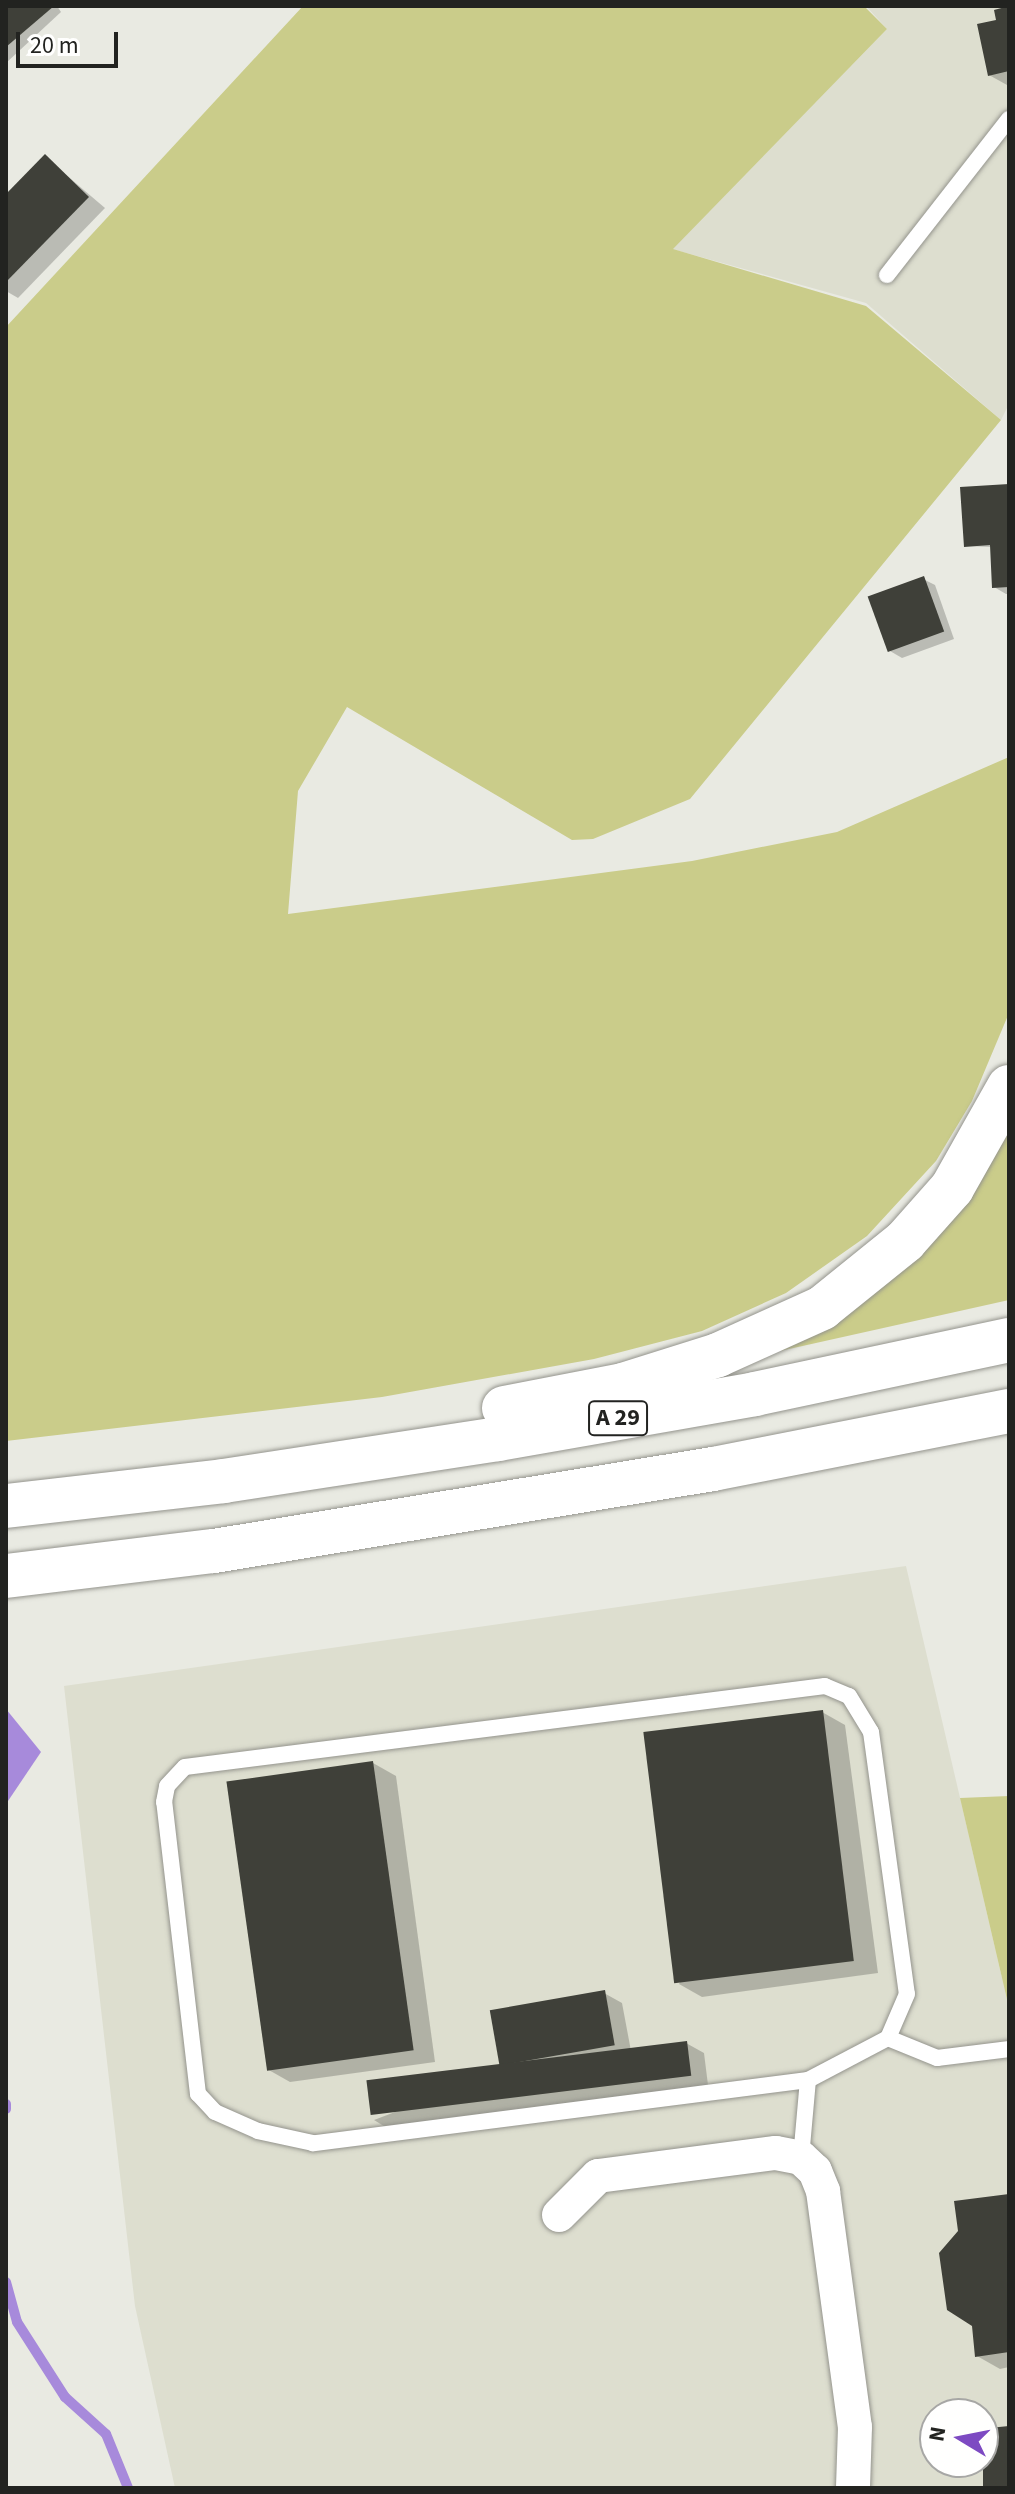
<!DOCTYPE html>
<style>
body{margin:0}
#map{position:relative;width:1015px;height:2494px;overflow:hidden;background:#e9eae2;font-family:"Source Sans 3",sans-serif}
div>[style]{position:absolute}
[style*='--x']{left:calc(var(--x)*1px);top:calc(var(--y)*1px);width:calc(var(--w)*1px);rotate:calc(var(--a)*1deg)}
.built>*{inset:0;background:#dddecf}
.green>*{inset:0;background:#cacc8a}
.water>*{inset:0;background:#a78adb}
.shadow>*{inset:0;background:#0003}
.stream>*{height:10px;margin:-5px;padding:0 5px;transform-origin:5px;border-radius:5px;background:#a78adb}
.building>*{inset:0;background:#3f4039;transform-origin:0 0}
.roads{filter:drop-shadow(0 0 2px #94948d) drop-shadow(0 0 2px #94948d)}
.service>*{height:16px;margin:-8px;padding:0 8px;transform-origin:8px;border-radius:8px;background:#fff}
.minor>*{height:34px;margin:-17px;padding:0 17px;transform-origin:17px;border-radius:17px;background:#fff}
.motorway>*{height:44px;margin:-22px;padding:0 22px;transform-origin:22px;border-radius:22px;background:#fff}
span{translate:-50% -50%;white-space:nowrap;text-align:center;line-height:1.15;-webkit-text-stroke:8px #fffffe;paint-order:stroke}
.shield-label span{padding:2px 6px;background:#fffffe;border:2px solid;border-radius:6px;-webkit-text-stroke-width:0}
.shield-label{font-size:24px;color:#222320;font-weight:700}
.frame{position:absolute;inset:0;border:8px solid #222320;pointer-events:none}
.north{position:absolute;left:919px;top:2398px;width:80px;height:80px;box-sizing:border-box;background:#fffffe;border:2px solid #a7a7a5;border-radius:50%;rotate:280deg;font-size:22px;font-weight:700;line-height:32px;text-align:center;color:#222320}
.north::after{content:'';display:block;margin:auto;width:28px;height:36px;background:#7d4ac2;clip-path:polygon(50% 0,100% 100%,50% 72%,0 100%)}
.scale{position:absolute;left:16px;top:32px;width:102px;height:36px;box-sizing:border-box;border:4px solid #222320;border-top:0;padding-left:10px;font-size:24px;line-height:28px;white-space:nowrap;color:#222320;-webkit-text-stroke:6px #fffffe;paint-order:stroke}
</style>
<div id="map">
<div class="built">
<i style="clip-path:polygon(866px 6px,1009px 6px,1009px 404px,1001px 420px,866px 303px,672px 249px,887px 29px)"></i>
<i style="clip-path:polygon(evenodd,906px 1566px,1009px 2008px,1009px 2488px,175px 2488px,135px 2306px,64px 1686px,906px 1566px,935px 2414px,983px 2414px,983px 2462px,935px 2462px,935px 2414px)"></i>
</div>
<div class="green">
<i style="clip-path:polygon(303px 6px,864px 6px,887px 29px,673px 249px,866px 306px,1001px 420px,690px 799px,593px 839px,572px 840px,347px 707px,298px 791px,288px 914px,692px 861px,837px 832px,1009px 757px,1009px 1013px,972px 1101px,936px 1161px,867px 1236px,786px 1293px,702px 1331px,594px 1359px,382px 1397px,6px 1441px,6px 327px)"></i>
<i style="clip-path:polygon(1009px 1113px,1009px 1300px,780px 1351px)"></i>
<i style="clip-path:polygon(1009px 1796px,1009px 2008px,960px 1798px)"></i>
</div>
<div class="water">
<i style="clip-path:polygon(6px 1709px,41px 1752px,6px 1804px)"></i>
</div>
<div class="shadow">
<i style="clip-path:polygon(6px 6px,57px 6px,61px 12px,6px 63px)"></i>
<i style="clip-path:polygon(1009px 8px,1009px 84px,1007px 85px,989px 75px,999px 21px)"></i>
<i style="clip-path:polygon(45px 157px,105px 208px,18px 298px,6px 291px,6px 195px)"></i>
<i style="clip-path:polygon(1009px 486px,1009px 594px,1006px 594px,994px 587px,992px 547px,966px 546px)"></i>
<i style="clip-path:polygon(923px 579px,935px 585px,954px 639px,902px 658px,890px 651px)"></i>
<i style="clip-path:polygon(822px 1712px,845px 1725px,878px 1973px,702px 1997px,679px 1984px)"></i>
<i style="clip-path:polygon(373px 1763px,396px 1776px,435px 2062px,290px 2082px,267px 2069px)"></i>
<i style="clip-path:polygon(604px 1993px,622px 2003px,631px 2051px,686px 2043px,704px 2053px,708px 2085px,392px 2131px,374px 2120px,508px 2069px,501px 2065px)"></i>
<i style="clip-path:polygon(1009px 2196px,1009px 2367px,1000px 2369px,977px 2356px)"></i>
</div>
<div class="stream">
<i style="--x:6;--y:2104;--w:5;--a:90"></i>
<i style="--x:6;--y:2282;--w:41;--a:74.6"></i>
<i style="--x:17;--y:2322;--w:89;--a:57.4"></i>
<i style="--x:65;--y:2397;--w:55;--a:42.1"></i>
<i style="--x:106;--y:2434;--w:58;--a:67.8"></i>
</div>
<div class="building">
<i style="clip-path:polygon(6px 6px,54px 6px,6px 47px)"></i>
<i style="clip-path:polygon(1009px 6px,1009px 71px,988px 76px,977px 24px,996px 20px,994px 10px)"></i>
<i style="clip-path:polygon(45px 154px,89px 197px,6px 282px,6px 194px)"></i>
<i style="clip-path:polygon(1009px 484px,1009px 587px,992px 588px,990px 545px,964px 547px,960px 487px)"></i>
<i style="left:924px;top:576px;width:59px;height:60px;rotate:70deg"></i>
<i style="left:823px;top:1710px;width:253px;height:181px;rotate:83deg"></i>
<i style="left:373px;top:1761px;width:292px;height:148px;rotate:82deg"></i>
<i style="left:605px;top:1990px;width:56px;height:117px;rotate:80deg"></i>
<i style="left:687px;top:2041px;width:35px;height:323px;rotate:83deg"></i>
<i style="clip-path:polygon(1009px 2194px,1009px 2352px,975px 2357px,972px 2326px,947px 2310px,939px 2253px,958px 2231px,954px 2201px)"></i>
<i style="clip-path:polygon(1009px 2426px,1009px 2488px,983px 2488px,983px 2434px,989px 2428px)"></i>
</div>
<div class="roads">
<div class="service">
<i style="--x:887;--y:275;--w:198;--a:-52"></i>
<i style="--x:888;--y:2038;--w:53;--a:22.2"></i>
<i style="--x:937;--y:2058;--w:73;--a:-7.1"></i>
<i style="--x:801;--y:2158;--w:78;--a:-84.9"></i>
<i style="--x:808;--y:2080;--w:499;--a:172.7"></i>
<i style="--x:313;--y:2143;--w:56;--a:-167.7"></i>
<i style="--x:258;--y:2131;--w:47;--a:-156.2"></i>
<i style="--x:215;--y:2112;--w:25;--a:-133"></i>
<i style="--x:198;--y:2094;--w:294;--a:-96.6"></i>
<i style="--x:164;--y:1802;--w:16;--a:-79"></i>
<i style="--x:167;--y:1786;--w:26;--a:-47"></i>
<i style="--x:185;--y:1767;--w:645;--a:-7.21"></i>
<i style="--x:825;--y:1686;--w:26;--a:23"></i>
<i style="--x:849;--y:1696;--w:42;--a:58.6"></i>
<i style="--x:871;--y:1732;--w:264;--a:82.2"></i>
<i style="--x:907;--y:1994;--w:48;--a:113.4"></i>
<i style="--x:888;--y:2038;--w:90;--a:152.3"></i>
</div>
<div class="minor">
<i style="--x:559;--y:2215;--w:55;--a:-45"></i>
<i style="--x:598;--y:2176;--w:179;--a:-7.4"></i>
<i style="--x:776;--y:2153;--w:25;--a:11"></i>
<i style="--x:801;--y:2158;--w:19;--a:43"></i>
<i style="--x:815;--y:2171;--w:22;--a:68"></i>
<i style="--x:823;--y:2191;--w:238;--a:82.3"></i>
<i style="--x:855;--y:2427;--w:61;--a:91.9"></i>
</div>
<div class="motorway">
<i style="--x:504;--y:1408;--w:121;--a:-10.9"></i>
<i style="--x:623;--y:1385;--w:100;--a:-17.5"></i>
<i style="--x:718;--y:1355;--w:114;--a:-24.3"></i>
<i style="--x:822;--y:1308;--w:107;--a:-38.9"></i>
<i style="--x:905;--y:1241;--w:71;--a:-48.4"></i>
<i style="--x:952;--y:1188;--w:116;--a:-60.6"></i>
<i style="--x:6;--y:1506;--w:219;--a:-6.5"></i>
<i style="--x:224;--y:1481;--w:277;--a:-8.7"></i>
<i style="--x:498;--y:1439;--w:261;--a:-9.9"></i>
<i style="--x:755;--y:1394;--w:260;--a:-12"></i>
<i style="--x:6;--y:1576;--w:209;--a:-6.9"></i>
<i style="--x:214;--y:1551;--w:506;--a:-9.33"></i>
<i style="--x:713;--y:1469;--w:302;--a:-11.1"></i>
</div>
</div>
<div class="shield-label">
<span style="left:618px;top:1418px">A 29</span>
</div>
<div class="frame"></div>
<div class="north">N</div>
<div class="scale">20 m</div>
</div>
